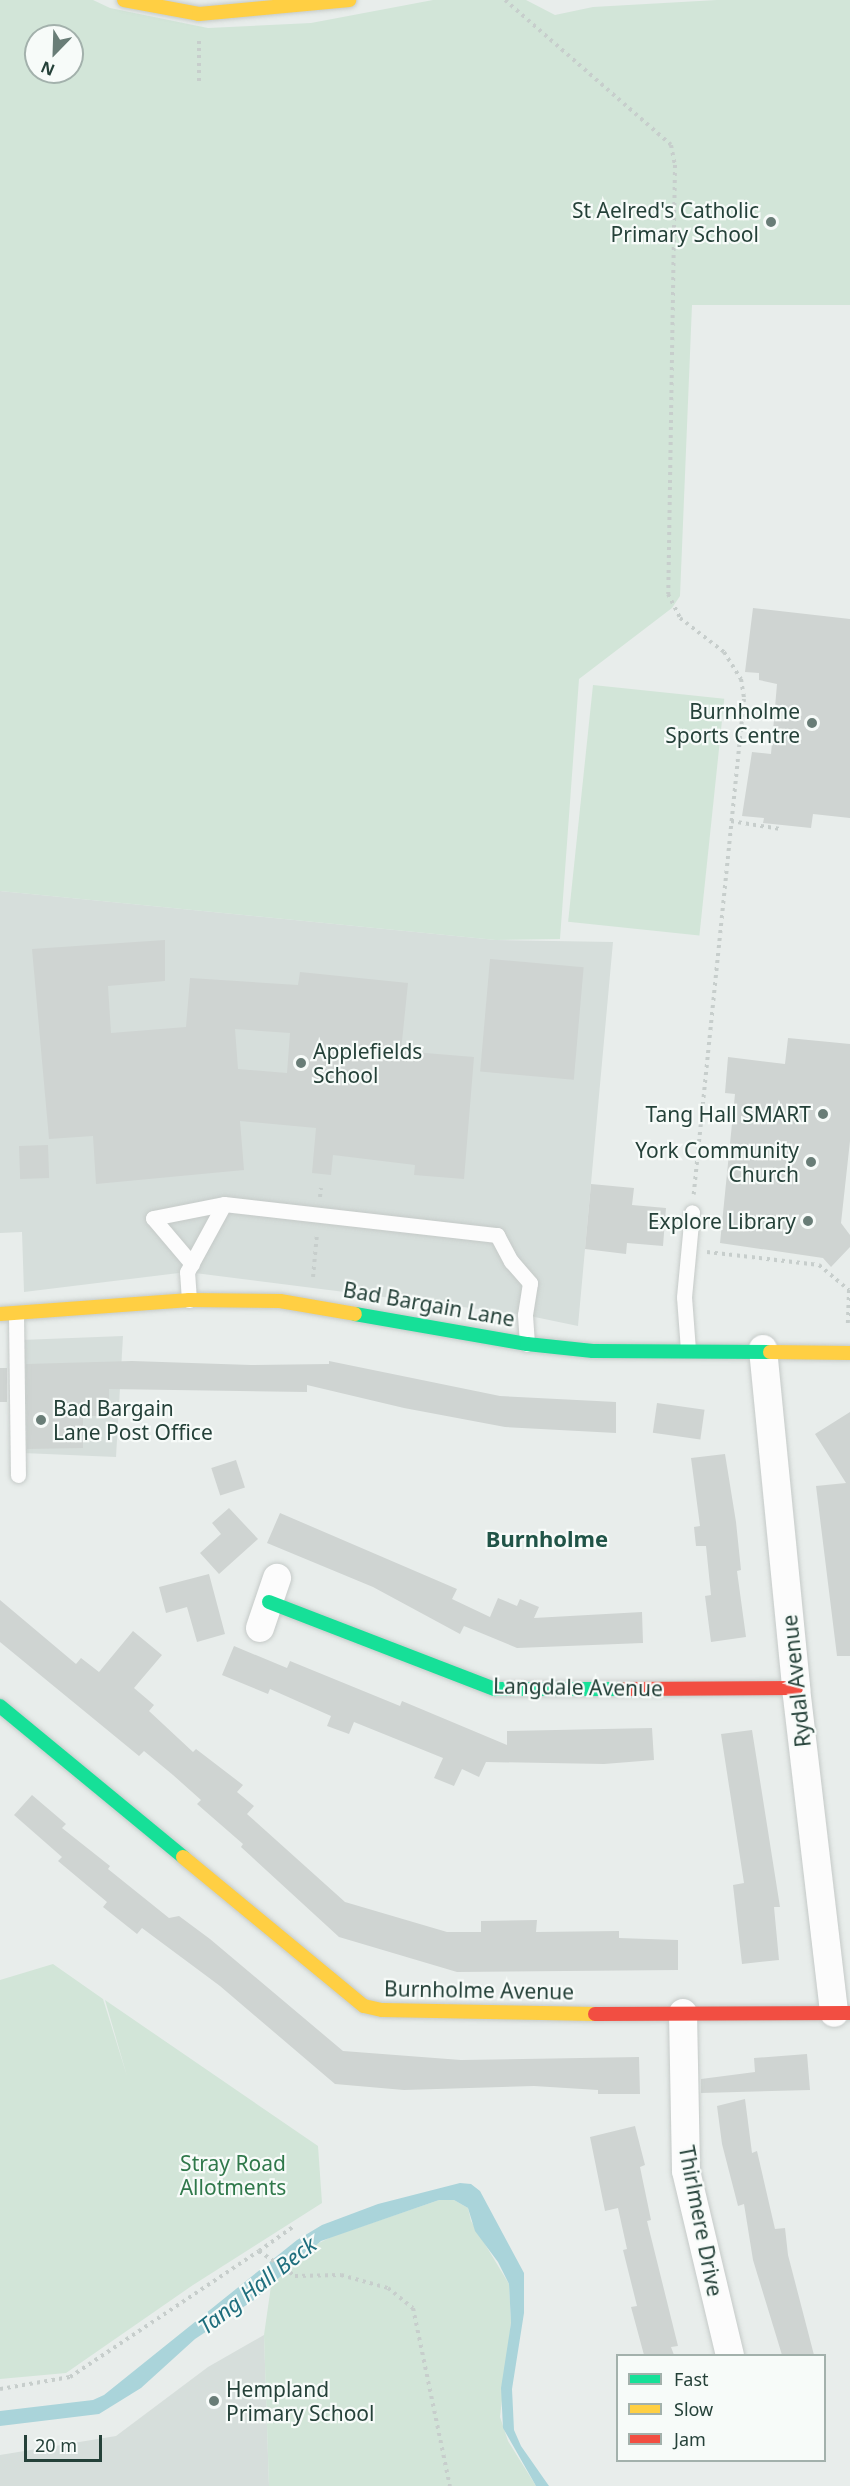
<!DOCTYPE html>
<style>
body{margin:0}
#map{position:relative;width:850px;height:2486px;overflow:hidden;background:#e8edeb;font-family:"Noto Sans",sans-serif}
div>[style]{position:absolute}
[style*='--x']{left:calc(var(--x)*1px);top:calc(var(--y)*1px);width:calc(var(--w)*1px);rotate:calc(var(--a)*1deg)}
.built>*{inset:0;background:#d6dedb}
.green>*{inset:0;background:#d2e5d8;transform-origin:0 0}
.water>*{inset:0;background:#aad4da}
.building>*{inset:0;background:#cfd4d2;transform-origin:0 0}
.path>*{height:4px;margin-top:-2px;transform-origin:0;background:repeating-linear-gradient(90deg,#c7cecc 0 3px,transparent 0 7.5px)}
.roads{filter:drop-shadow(0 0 2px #c5cac8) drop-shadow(0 0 2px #c5cac8)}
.lane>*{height:15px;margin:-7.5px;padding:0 7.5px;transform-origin:7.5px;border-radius:7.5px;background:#fcfcfc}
.street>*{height:28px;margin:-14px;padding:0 14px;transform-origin:14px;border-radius:14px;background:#fcfcfc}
.fast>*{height:14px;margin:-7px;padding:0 7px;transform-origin:7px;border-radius:7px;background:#16e098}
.slow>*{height:14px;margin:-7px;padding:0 7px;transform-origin:7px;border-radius:7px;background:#ffcf43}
.jam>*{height:14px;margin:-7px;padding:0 7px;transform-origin:7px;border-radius:7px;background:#f24e42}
.dots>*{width:16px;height:16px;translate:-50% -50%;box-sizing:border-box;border:3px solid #f7fbf9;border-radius:50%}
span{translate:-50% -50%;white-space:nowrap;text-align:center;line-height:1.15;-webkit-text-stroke:4.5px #f7fbf9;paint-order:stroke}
.poi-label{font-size:21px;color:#254139}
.right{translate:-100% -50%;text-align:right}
.left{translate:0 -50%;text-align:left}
.street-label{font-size:21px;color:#254139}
.park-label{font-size:21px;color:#2f784a}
.neighbourhood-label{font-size:22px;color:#205447;font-weight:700}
.water-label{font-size:22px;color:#1e6e7d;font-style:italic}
.legend{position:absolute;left:616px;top:2354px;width:210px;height:108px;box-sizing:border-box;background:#f7fbf9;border:2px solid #a3b1ac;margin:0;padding:8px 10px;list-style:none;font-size:18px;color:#254139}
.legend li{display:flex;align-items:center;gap:12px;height:30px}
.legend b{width:30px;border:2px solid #a3b1ac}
.north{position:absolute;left:24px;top:24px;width:60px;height:60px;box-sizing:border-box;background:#f7fbf9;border:2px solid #a3b1ac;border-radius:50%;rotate:203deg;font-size:16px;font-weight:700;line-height:24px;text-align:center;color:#254139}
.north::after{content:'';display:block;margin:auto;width:21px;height:27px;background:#697d77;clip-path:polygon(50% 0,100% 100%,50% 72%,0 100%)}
.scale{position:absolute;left:24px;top:2435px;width:78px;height:27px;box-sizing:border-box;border:3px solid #254139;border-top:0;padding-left:8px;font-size:18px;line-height:21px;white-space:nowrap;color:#254139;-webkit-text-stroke:4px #f7fbf9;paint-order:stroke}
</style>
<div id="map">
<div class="built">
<i style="clip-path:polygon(0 891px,496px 940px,613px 942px,578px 1326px,525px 1315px,187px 1272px,24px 1292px,22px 1232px,0 1233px)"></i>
<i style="clip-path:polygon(123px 1336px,116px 1457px,23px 1453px,21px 1340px)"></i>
<i style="clip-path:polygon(264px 2335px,269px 2486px,0 2486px,0 2455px,116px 2436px,208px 2367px)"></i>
</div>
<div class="green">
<i style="clip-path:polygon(evenodd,0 0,93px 0,110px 8px,208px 28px,311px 23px,433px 0,526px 0,555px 15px,593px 7px,717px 0,850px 0,850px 305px,692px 305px,680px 596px,672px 608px,579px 679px,560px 939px,496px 940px,0 891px,0 0,36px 36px,72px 36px,72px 72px,36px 72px,36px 36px)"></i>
<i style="left:593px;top:685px;width:132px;height:238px;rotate:6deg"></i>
<i style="clip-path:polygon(53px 1964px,103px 1999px,127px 2076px,105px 2000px,318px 2146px,322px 2203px,193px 2285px,66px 2373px,0 2379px,0 1980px)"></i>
<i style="clip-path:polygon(439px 2200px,454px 2200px,468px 2208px,471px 2221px,509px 2284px,511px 2323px,500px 2417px,508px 2441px,536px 2486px,269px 2486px,264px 2335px,271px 2286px,313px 2246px,331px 2237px)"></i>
</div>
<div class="water">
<i style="clip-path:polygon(460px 2183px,471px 2184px,480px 2191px,524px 2273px,524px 2313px,512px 2389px,514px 2430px,521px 2446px,549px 2486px,536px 2486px,503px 2428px,501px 2388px,511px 2323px,509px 2284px,498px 2262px,475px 2231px,468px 2208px,454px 2200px,439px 2200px,321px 2241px,254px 2300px,195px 2339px,141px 2388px,99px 2414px,0 2426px,0 2411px,93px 2400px,104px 2395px,297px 2240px,322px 2225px,378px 2204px)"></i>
</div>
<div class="building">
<i style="clip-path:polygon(753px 608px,850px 619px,850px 818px,813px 814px,811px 828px,763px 823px,764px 818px,742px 816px,752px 752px,771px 754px,777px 684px,759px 680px,759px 673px,745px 672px)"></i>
<i style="clip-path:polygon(evenodd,165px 940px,165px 981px,108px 986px,111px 1033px,186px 1027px,190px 978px,298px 985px,300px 972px,408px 983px,401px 1051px,474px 1057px,464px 1179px,414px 1175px,415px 1165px,333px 1155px,331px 1175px,312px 1173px,316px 1128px,240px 1121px,244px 1170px,96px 1184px,93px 1136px,49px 1139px,32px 949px,165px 940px,235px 1029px,290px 1033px,287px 1073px,238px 1069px,235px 1029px)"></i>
<i style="left:490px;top:959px;width:94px;height:113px;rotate:5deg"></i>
<i style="clip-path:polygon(788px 1038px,850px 1044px,850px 1141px,841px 1223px,850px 1235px,850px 1247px,831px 1267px,823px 1258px,720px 1243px,735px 1094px,725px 1093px,728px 1057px,785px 1064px)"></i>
<i style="left:48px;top:1145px;width:33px;height:29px;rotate:88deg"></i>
<i style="clip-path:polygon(591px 1184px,634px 1188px,632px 1205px,666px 1208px,663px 1246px,627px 1243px,626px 1254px,585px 1249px)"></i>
<i style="clip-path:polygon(132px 1361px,251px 1365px,329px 1364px,329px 1361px,500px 1396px,616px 1402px,616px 1433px,505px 1427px,404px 1408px,307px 1385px,307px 1392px,109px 1389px,109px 1416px,83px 1416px,83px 1448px,27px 1449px,26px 1364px)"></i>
<i style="left:0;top:1368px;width:7px;height:34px"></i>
<i style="left:657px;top:1403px;width:48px;height:30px;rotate:8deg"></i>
<i style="clip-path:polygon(850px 1412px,850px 1656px,837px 1656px,816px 1486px,846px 1483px,815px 1434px)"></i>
<i style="clip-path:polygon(725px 1454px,736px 1522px,741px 1570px,737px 1571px,746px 1637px,711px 1642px,705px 1596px,711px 1595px,706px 1546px,696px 1546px,694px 1527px,700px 1526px,691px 1458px)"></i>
<i style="left:236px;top:1460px;width:29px;height:26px;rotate:72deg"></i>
<i style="clip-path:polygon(229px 1508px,258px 1539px,219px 1574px,200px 1553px,221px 1534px,212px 1523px)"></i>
<i style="clip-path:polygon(280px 1513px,457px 1589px,452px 1599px,490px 1617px,498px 1598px,517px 1606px,520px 1599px,539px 1607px,534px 1618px,642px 1612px,643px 1643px,517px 1648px,464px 1626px,460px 1634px,373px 1587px,267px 1543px)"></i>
<i style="clip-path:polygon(209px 1574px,225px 1634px,197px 1642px,187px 1607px,166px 1613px,159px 1587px)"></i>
<i style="clip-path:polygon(0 1600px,76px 1664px,81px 1658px,99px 1672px,133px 1631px,162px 1655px,134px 1688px,154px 1705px,149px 1711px,193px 1752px,196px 1749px,243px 1785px,237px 1792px,254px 1806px,247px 1814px,345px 1902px,447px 1932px,481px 1932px,481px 1921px,537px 1920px,536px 1932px,619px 1931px,619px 1938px,678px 1940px,678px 1970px,457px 1972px,339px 1937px,241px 1847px,243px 1844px,197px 1804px,201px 1800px,173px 1775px,144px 1751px,139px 1756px,0 1642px)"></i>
<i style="clip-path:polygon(234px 1646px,287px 1668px,290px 1661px,400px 1706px,402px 1701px,507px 1745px,507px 1731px,652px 1728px,654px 1760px,604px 1764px,486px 1762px,479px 1777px,462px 1769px,454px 1786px,434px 1778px,443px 1758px,354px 1722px,349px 1734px,327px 1726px,331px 1716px,270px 1689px,268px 1694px,222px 1675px)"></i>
<i style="clip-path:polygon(752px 1730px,780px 1907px,774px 1907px,779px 1960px,742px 1964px,733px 1885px,744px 1883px,721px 1734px)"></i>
<i style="clip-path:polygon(32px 1795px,66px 1824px,62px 1828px,110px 1866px,108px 1869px,169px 1918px,179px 1916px,210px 1939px,343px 2051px,461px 2060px,639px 2057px,640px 2094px,598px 2094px,598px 2090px,534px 2086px,404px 2090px,335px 2084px,220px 1986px,142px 1928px,137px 1934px,103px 1907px,107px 1902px,58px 1861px,62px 1857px,14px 1815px)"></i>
<i style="clip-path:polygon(807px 2054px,810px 2090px,701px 2093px,701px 2079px,755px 2072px,754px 2058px)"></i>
<i style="clip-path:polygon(745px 2099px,752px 2153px,757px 2151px,775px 2229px,785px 2228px,788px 2255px,814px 2355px,782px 2355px,753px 2260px,744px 2204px,738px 2206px,722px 2144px,717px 2106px)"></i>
<i style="clip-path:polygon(635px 2126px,645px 2165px,640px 2167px,651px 2220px,647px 2221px,678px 2346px,671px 2347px,674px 2355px,644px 2355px,631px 2307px,637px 2306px,623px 2250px,627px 2249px,618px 2208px,605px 2211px,590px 2137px)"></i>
</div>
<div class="path">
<i style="--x:505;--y:0;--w:220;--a:41.1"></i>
<i style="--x:671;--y:145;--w:20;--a:79"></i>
<i style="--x:675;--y:165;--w:429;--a:90.9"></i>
<i style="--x:668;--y:594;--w:27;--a:63"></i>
<i style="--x:680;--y:618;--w:56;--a:37.7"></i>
<i style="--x:724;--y:652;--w:32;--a:58"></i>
<i style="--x:741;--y:679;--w:20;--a:81"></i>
<i style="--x:744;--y:699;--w:498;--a:95.8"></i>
<i style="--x:199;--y:81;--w:40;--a:-90"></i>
<i style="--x:731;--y:821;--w:50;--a:9.3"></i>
<i style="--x:320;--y:1197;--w:9;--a:-84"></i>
<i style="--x:707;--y:1252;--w:113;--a:6.6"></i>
<i style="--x:819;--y:1265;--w:39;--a:40"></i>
<i style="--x:849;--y:1290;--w:33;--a:92"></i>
<i style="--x:313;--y:1277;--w:43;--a:-84.7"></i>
<i style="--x:259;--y:2251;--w:43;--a:-35.5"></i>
<i style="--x:0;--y:2389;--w:71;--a:-9.7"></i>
<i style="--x:70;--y:2377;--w:227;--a:-33.7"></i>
<i style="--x:259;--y:2251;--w:44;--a:34.8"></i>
<i style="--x:295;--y:2276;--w:46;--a:-1.2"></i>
<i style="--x:341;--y:2275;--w:49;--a:15.5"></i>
<i style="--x:388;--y:2288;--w:32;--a:39"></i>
<i style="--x:413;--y:2308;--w:182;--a:78.3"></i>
</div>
<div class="roads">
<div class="lane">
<i style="--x:192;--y:1264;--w:60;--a:-130.3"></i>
<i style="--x:153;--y:1218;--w:72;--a:-11.2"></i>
<i style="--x:189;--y:1300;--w:28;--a:-94"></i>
<i style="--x:187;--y:1272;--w:77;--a:-61.4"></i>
<i style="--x:224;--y:1204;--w:275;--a:6.5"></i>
<i style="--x:497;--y:1235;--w:30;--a:62"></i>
<i style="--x:511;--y:1261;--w:29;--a:49"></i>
<i style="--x:530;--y:1283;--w:32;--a:99"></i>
<i style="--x:525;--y:1315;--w:29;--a:86"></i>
<i style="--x:16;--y:1314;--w:161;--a:89.3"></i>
<i style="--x:688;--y:1350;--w:53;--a:-94.3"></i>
<i style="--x:684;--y:1297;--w:85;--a:-84.6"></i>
</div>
<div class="street">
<i style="--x:763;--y:1349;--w:341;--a:84.4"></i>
<i style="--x:796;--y:1688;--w:327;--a:83.3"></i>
<i style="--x:260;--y:1628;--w:53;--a:-71.2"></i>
<i style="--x:683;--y:2013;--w:158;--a:88.9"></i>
<i style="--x:686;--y:2171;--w:190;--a:76.6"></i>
</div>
<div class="fast">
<i style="--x:355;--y:1314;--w:175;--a:9.9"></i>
<i style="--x:527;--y:1344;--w:66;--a:6.1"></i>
<i style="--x:593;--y:1351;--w:177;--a:0.3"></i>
<i style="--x:269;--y:1602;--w:242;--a:21.1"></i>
<i style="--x:495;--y:1689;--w:130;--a:0"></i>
<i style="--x:0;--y:1706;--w:237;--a:39.5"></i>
</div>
<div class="slow">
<i style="--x:124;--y:0;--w:76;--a:10.6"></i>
<i style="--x:199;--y:14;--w:151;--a:-5.3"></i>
<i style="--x:0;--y:1314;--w:190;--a:-4.2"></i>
<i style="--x:189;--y:1300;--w:91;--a:0.6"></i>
<i style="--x:280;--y:1301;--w:76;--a:9.8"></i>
<i style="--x:770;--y:1352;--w:80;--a:0.7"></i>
<i style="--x:183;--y:1857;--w:234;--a:39.5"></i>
<i style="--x:364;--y:2006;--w:18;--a:13"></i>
<i style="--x:382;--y:2010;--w:213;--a:1.1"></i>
</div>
<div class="jam">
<i style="--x:625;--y:1689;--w:171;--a:-0.3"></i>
<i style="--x:595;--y:2014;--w:255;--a:-0.2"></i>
</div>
</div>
<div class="dots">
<i style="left:771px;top:222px;background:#697d77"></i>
<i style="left:812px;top:723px;background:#697d77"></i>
<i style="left:301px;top:1063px;background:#697d77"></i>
<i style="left:823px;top:1114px;background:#697d77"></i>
<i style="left:811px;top:1162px;background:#697d77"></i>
<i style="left:808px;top:1221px;background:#697d77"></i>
<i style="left:41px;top:1420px;background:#697d77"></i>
<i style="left:214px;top:2401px;background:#697d77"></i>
</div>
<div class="poi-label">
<span class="right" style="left:759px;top:222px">St Aelred's Catholic<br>Primary School</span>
<span class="right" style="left:800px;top:723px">Burnholme<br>Sports Centre</span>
<span class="left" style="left:313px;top:1063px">Applefields<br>School</span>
<span class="right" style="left:811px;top:1114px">Tang Hall SMART</span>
<span class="right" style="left:799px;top:1162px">York Community<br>Church</span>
<span class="right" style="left:796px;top:1221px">Explore Library</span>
<span class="left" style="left:53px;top:1420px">Bad Bargain<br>Lane Post Office</span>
<span class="left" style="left:226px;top:2401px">Hempland<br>Primary School</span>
</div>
<div class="street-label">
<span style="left:429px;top:1304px;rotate:10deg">Bad Bargain Lane</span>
<span style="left:796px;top:1681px;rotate:-96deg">Rydal Avenue</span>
<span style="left:578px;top:1687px;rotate:1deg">Langdale Avenue</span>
<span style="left:479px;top:1990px;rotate:1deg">Burnholme Avenue</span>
<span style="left:701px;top:2221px;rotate:79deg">Thirlmere Drive</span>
</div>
<div class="park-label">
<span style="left:233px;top:2175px">Stray Road<br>Allotments</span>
</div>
<div class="neighbourhood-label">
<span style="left:547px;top:1539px">Burnholme</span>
</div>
<div class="water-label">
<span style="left:257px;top:2285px;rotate:-38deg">Tang Hall Beck</span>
</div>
<ul class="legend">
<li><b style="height:8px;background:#16e098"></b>Fast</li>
<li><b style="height:8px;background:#ffcf43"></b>Slow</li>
<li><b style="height:8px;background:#f24e42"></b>Jam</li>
</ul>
<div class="north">N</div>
<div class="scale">20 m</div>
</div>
